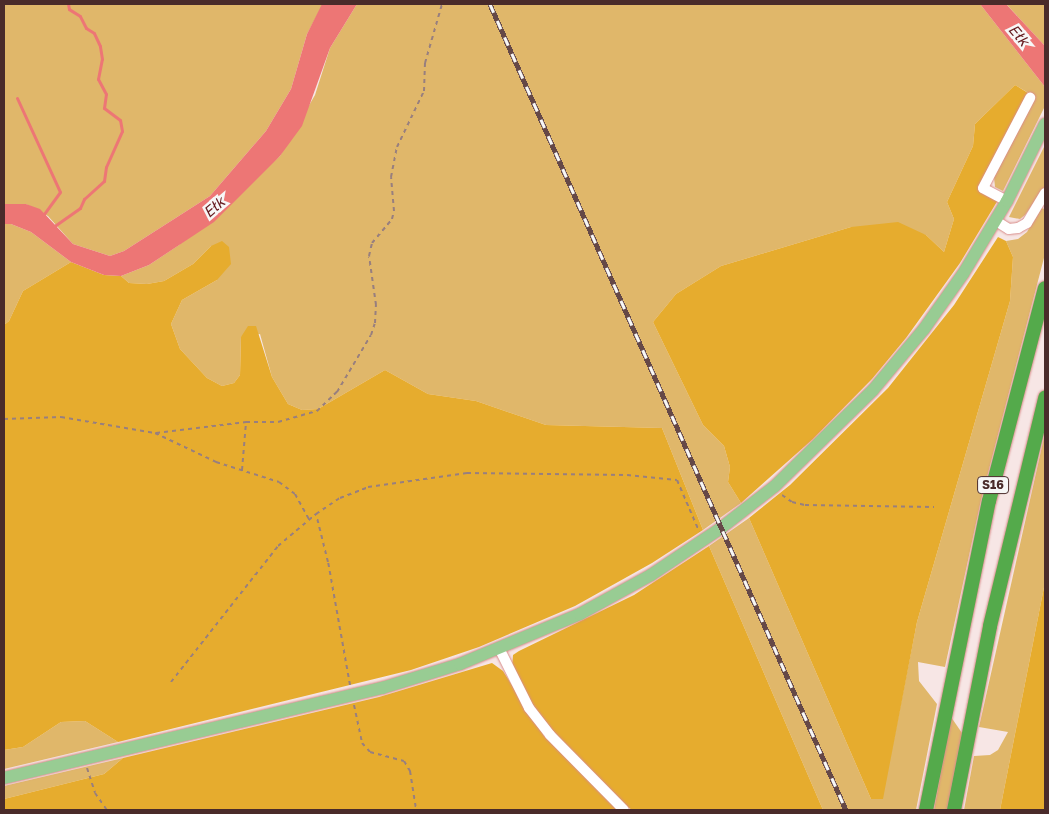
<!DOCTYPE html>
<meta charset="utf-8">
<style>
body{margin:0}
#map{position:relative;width:1049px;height:814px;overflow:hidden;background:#f7e6e5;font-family:"Golos Text",sans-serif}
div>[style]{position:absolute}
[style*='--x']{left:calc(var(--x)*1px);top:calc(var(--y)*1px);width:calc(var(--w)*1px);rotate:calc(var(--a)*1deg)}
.green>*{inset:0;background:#e0b76a}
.forest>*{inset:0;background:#e6ac2e}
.water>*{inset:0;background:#ed7675}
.stream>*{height:3px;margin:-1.5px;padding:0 1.5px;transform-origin:1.5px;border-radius:1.5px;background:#ed7675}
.path>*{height:2px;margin-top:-1px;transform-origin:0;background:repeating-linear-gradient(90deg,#987f7e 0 4px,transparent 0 8px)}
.roads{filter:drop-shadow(0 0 1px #d88c89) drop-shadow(0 0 1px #d88c89)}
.minor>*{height:10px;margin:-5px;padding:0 5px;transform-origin:5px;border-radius:5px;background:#fff}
.major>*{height:12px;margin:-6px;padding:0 6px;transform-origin:6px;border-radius:6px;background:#98cc93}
.highway>*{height:14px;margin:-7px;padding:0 7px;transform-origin:7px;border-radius:7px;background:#54aa4b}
.rail>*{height:5px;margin-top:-2.5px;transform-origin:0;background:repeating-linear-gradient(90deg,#f7f7f7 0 9px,#654847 0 18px);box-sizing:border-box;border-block:1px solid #654847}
span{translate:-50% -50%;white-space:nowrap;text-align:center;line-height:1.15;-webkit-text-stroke:5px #f7f7f7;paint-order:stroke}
.shield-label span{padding:1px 4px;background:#f7f7f7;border:1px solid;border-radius:4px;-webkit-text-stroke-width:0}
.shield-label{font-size:12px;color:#4a2b2a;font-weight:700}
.water-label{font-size:15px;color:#651a1e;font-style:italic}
.frame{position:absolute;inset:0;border:5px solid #4a2b2a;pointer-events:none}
</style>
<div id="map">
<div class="green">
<i style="clip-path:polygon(4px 4px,323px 4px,307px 34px,291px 89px,266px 131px,210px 196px,124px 251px,110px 256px,73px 244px,48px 216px,26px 204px,4px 204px)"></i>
<i style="clip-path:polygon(357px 4px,980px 4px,1045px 87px,1045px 106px,1003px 191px,995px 187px,994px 177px,1035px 97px,1015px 85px,975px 124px,973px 146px,947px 202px,954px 219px,944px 252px,926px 235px,851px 227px,721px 266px,676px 294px,653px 322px,703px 425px,724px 446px,730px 467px,728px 482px,741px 503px,703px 530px,662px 428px,546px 425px,476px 401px,428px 394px,385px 370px,318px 409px,302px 410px,288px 404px,272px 377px,260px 334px,241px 337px,240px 375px,234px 383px,222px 386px,207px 378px,180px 349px,171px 324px,182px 300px,217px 280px,211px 246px,193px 264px,164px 281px,147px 284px,129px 283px,121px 276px,149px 265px,179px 245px,280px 156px,315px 95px,330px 48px)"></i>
<i style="clip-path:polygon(1006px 4px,1045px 4px,1045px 46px,1008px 6px)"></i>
<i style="clip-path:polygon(1045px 145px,1045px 187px,1025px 215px,1020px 219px,1009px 217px)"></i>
<i style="clip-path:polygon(1041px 208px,1045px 209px,1045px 254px,981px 500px,945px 667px,918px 662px,919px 681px,937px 704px,916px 810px,823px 810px,709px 546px,749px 518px,871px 799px,882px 799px,917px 622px,1010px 301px,1013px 257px,1006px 241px,1018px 239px,1027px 232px)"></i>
<i style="clip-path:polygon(4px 224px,11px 224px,31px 232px,71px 262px,23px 291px,9px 321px,4px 325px)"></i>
<i style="clip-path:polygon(1045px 433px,1045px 582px,1000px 810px,964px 810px,974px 756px,990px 755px,998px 750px,1008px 732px,979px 727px)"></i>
<i style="clip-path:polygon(951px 717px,962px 733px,947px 810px,934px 810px)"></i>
<i style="clip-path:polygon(85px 721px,118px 742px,4px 769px,4px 750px,23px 747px,61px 722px)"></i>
<i style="clip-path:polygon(123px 758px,104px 774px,4px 799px,4px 786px)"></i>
</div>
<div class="forest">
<i style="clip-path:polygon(1015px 85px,1028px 93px,978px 188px,998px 200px,960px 263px,906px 338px,872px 379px,813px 439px,741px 503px,728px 482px,730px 467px,724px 446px,703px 425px,653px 322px,676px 294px,721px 266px,851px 227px,898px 222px,926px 235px,944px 252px,954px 219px,947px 202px,973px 146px,975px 124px)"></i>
<i style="clip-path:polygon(998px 237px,1006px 241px,1013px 257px,1010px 301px,917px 622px,883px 799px,871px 799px,749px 518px,790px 485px,888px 388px,954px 305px)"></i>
<i style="clip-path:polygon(222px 241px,229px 247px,231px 264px,217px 280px,182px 300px,171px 324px,180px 349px,207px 378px,222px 386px,234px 383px,240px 375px,241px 337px,248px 326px,256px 326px,272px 377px,288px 404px,302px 410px,318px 409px,385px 370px,428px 394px,476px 401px,546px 425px,662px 428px,703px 530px,652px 563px,575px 606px,479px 647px,411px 670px,118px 742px,85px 721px,61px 722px,23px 747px,4px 750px,4px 325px,9px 321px,23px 291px,71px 262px,104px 275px,121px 276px,129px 283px,147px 284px,164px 281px,193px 264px,211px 246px)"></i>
<i style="clip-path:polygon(709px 546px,823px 810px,632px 810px,612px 795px,553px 731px,533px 705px,512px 668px,513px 655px,519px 651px,634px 595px)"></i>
<i style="clip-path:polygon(1045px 582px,1045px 810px,1000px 810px)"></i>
<i style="clip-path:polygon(492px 663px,503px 671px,544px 736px,618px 810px,4px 810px,4px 799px,104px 774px,123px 758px,379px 697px)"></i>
</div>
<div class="water">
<i style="clip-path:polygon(322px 4px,357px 4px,330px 48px,302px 126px,280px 156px,214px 222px,149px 265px,121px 276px,104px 275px,71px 262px,31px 232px,11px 224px,4px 224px,4px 204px,26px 204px,40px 209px,73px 244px,110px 256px,124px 251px,210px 196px,266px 131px,291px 89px,307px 34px)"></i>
<i style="clip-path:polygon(980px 4px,1006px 4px,1045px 46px,1045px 87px)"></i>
</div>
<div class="stream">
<i style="--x:17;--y:98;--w:103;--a:65.4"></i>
<i style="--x:60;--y:192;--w:29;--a:126"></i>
<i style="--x:53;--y:227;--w:33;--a:-35"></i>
<i style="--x:80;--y:208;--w:10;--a:-66"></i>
<i style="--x:84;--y:199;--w:27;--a:-42"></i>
<i style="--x:104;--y:181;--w:14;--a:-82"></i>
<i style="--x:106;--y:167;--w:39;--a:-66"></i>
<i style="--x:122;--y:131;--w:11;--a:-100"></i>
<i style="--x:120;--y:120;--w:20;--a:-143"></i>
<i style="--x:104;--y:108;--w:14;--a:-82"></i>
<i style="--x:106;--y:94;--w:17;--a:-118"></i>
<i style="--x:98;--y:79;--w:20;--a:-79"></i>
<i style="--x:102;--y:59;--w:13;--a:-99"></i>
<i style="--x:100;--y:46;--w:14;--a:-115"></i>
<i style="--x:94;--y:33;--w:9;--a:-148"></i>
<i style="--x:86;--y:28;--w:13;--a:-117"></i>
<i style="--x:80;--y:16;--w:13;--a:-148"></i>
<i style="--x:69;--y:9;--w:5;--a:-101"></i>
</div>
<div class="path">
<i style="--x:4;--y:419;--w:57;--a:-2"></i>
<i style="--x:61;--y:417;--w:95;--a:9.7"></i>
<i style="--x:155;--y:433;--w:68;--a:25.4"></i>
<i style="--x:216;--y:462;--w:66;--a:17.6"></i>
<i style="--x:279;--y:482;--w:20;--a:37"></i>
<i style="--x:295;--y:494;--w:29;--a:61"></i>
<i style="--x:156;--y:433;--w:91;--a:-7"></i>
<i style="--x:242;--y:470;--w:48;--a:-85.2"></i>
<i style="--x:246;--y:422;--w:32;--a:0"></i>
<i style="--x:278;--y:422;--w:41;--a:-15.8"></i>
<i style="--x:317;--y:411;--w:28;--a:-44"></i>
<i style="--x:337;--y:392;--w:66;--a:-59.2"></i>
<i style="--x:371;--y:335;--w:13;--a:-72"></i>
<i style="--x:375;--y:323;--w:18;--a:-87"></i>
<i style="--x:376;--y:305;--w:49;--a:-98.1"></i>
<i style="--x:369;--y:256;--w:13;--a:-77"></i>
<i style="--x:372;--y:243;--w:31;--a:-50"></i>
<i style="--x:392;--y:219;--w:8;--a:-76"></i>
<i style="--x:394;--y:211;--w:34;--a:-95"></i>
<i style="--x:391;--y:177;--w:31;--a:-79"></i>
<i style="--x:397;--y:147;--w:62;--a:-64.3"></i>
<i style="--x:424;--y:91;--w:28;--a:-88"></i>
<i style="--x:425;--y:63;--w:61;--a:-73.9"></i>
<i style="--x:782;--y:495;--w:12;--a:35"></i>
<i style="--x:792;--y:502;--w:13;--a:13"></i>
<i style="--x:805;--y:505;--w:129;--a:0.9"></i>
<i style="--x:171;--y:682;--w:173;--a:-51.8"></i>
<i style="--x:278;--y:546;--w:50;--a:-40.1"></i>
<i style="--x:350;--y:685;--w:125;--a:-100.1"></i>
<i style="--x:328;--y:562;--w:49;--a:-104"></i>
<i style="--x:316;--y:514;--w:29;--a:-34"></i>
<i style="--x:340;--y:498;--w:30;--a:-21"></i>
<i style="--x:368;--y:487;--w:100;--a:-8"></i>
<i style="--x:467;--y:473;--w:160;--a:0.7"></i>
<i style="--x:627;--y:475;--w:50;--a:5.7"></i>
<i style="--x:677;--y:480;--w:56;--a:66.7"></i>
<i style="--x:354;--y:705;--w:39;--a:78"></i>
<i style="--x:362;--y:743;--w:12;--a:48"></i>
<i style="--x:370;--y:752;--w:35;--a:15"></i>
<i style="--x:404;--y:761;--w:12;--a:59"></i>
<i style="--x:410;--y:771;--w:39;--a:81"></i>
<i style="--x:87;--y:768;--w:26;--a:72"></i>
<i style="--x:95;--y:793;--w:21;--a:55"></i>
</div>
<div class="roads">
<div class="minor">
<i style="--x:1007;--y:201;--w:27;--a:-152"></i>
<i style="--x:983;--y:188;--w:102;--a:-62.4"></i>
<i style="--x:996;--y:221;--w:15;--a:32"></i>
<i style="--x:1009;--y:229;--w:9;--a:-6"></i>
<i style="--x:1018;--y:228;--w:10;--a:-29"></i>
<i style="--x:1027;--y:223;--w:35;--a:-59"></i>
<i style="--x:500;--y:650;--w:65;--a:63.4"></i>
<i style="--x:529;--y:708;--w:34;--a:52"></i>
<i style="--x:550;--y:735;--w:105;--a:45.4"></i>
</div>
<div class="major">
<i style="--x:4;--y:778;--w:389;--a:-13.4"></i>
<i style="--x:382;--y:688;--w:82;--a:-17.1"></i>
<i style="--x:460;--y:664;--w:130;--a:-22.6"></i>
<i style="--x:580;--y:614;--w:81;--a:-28.8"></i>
<i style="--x:651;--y:575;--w:84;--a:-33.9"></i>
<i style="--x:721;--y:528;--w:68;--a:-37.9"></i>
<i style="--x:775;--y:486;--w:137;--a:-44.4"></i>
<i style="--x:873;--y:390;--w:80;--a:-50.1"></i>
<i style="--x:924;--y:329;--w:67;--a:-54.7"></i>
<i style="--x:963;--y:274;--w:85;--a:-58.9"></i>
<i style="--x:1007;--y:201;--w:86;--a:-63.7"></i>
</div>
<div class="highway">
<i style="--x:926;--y:810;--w:315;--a:-78.5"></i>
<i style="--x:989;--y:501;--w:220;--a:-75.3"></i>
<i style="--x:954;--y:810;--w:187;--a:-78.9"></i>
<i style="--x:990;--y:626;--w:235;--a:-76.4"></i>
</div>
</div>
<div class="rail">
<i style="--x:490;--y:4;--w:881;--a:66.17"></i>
</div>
<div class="shield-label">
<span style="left:993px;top:485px">S16</span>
</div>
<div class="water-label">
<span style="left:1019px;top:35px;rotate:50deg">Ełk</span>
<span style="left:214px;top:207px;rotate:-41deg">Ełk</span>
</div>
<div class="frame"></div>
</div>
